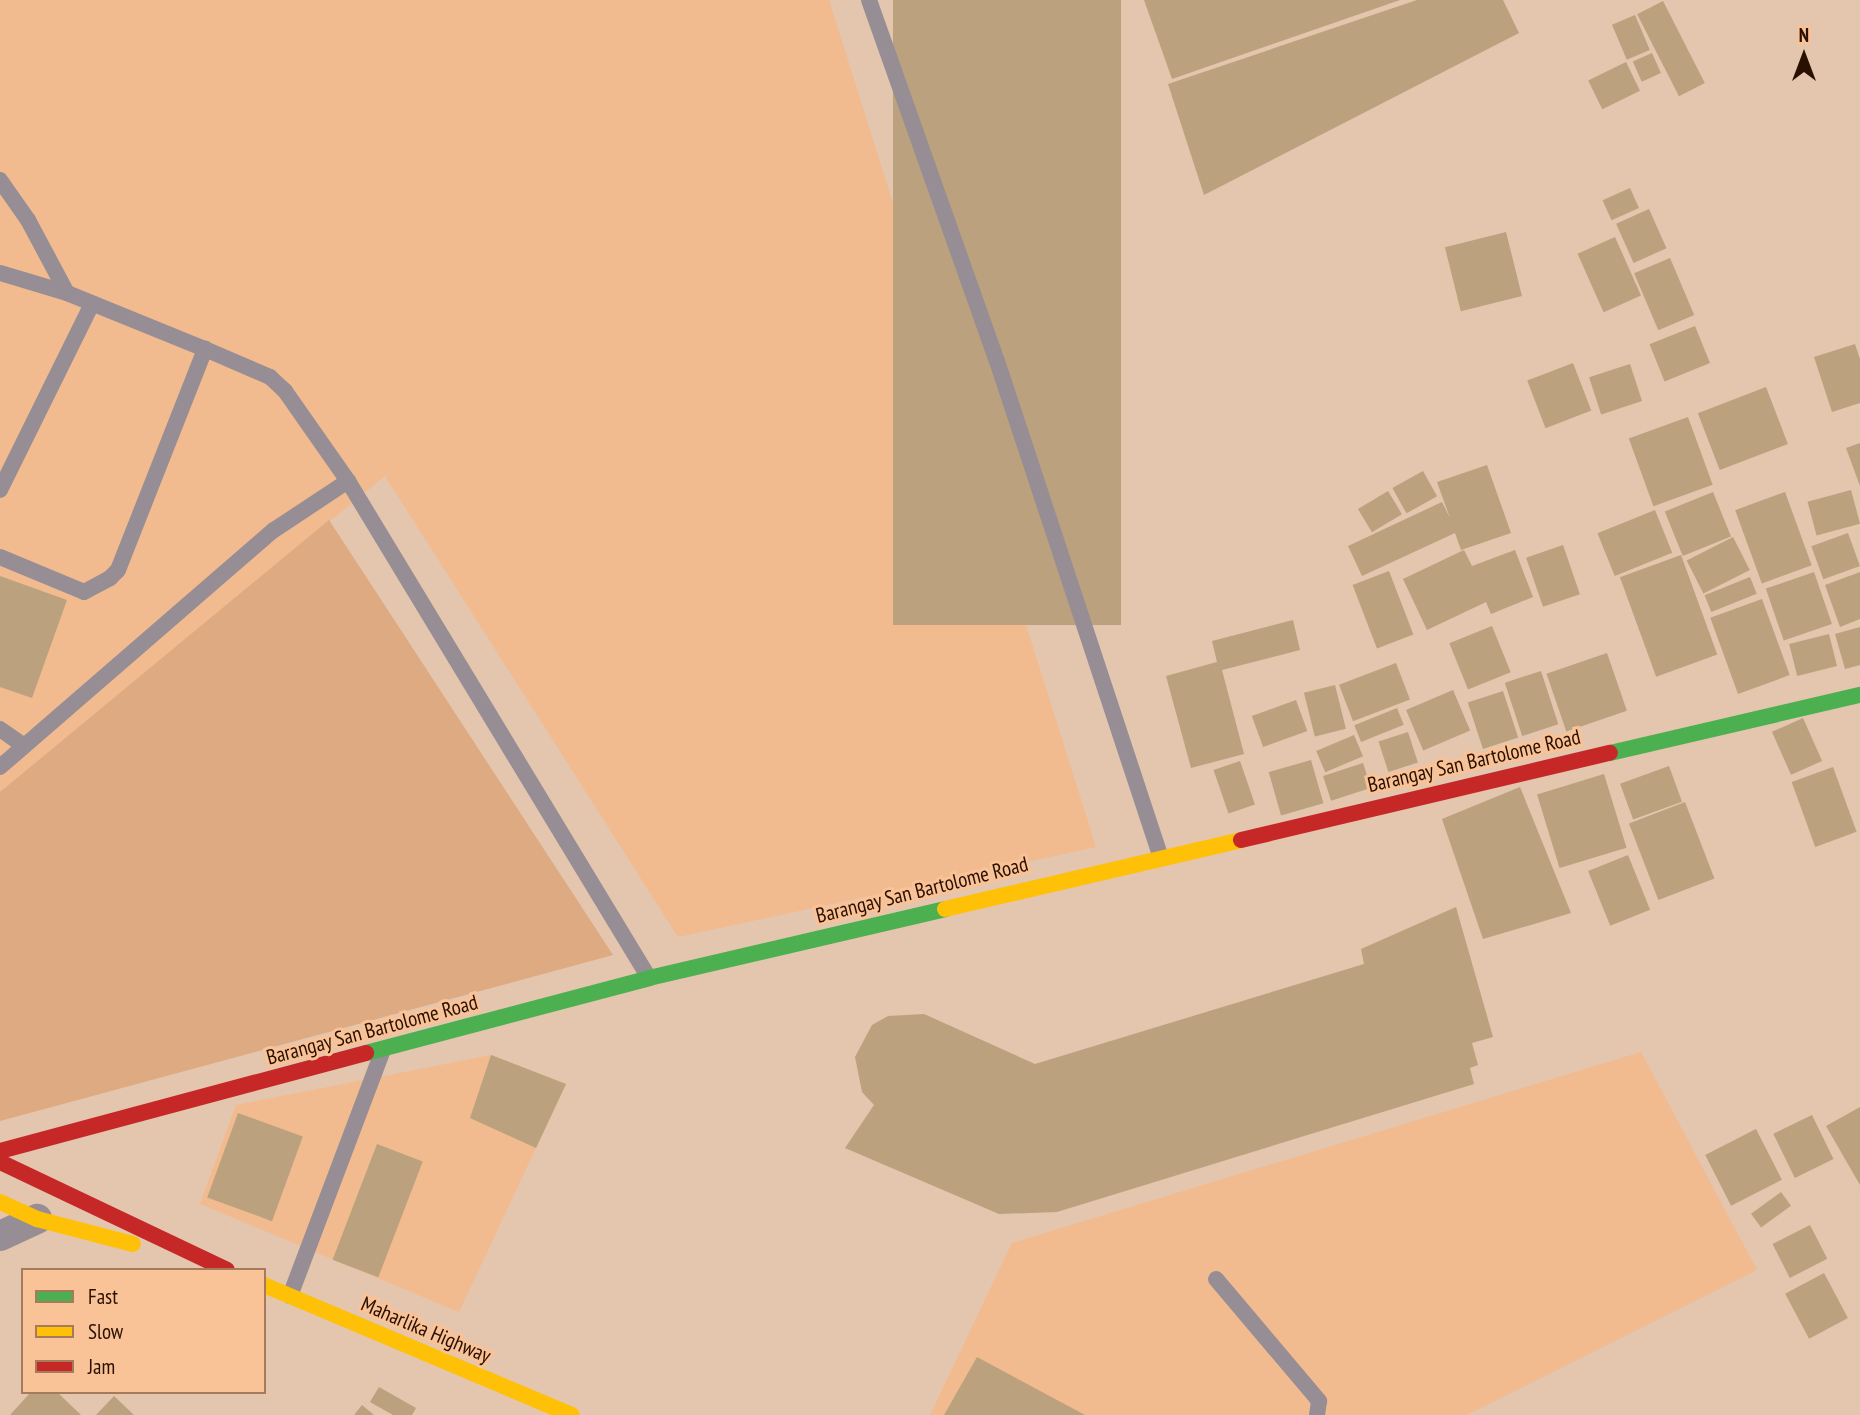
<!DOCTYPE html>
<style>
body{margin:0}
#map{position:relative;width:1860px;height:1415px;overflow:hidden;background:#e4c5ad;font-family:"PT Sans Narrow",sans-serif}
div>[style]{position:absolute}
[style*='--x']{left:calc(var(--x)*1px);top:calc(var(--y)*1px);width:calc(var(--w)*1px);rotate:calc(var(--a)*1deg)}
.built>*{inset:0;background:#f2bb8f}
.green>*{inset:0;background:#deaa81}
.building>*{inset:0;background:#bba17d;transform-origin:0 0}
.lane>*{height:16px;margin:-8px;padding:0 8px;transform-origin:8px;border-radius:8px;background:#968e94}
.street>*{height:30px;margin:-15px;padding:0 15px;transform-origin:15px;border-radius:15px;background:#968e94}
.fast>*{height:16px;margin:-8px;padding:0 8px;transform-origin:8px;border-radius:8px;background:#4caf50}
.slow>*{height:16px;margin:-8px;padding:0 8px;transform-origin:8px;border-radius:8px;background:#ffc107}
.jam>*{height:16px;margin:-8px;padding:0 8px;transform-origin:8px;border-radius:8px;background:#c62828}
span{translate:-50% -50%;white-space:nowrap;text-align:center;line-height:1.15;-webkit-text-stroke:6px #fac297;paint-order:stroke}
.street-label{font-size:21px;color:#291000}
.legend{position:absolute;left:21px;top:1268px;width:245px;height:126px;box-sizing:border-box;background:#fac297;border:2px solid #a67b5b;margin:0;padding:9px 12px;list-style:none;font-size:21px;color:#291000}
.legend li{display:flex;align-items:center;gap:14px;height:35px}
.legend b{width:35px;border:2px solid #a67b5b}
.north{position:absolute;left:1769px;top:21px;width:70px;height:70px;-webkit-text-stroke:5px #fac297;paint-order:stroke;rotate:0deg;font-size:19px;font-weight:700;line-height:28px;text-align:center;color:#291000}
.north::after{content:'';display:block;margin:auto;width:24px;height:32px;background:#291000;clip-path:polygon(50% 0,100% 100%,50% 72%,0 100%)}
</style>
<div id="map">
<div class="built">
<i style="clip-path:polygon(0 0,829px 0,1096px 847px,678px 937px,385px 476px,0 792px)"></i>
<i style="clip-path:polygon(1641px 1052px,1757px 1270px,1467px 1415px,930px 1415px,1012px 1243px)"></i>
<i style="clip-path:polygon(491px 1055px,566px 1084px,459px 1312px,200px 1204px,236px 1105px)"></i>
</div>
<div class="green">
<i style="clip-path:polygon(329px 520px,613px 955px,0 1121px,0 792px)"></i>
</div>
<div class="building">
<i style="left:893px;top:0;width:228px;height:625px"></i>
<i style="clip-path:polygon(1144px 0,1400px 0,1172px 79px)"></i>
<i style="clip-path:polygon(1417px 0,1503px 0,1519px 33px,1204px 195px,1168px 84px)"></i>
<i style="left:1663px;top:1px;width:92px;height:29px;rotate:63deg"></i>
<i style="left:1635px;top:15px;width:38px;height:25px;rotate:67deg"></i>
<i style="left:1652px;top:53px;width:22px;height:21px;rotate:66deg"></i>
<i style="left:1626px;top:62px;width:32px;height:42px;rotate:64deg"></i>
<i style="left:1630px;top:188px;width:22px;height:30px;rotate:66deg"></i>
<i style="left:1649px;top:209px;width:43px;height:36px;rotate:66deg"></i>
<i style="left:1506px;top:232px;width:66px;height:63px;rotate:76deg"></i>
<i style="left:1615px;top:237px;width:64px;height:41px;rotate:66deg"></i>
<i style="left:1670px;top:258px;width:62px;height:39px;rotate:67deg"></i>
<i style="left:1695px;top:326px;width:40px;height:49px;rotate:68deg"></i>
<i style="clip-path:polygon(1855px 344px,1860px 359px,1860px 403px,1832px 412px,1814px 357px)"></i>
<i style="left:1573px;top:363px;width:51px;height:49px;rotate:69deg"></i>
<i style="left:1630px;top:364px;width:39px;height:43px;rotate:72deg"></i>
<i style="left:1766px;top:387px;width:61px;height:73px;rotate:69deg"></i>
<i style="left:1688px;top:417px;width:72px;height:63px;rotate:70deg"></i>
<i style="clip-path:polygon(1860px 443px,1860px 486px,1846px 448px)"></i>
<i style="clip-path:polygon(1487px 465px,1511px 533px,1461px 550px,1455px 533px,1362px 576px,1348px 546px,1442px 502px,1450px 518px,1437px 482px)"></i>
<i style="left:1423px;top:471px;width:29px;height:35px;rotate:61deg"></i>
<i style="left:1851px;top:490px;width:35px;height:45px;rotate:75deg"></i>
<i style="left:1388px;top:491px;width:27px;height:35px;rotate:59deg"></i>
<i style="left:1713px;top:492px;width:48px;height:52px;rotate:68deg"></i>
<i style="left:1785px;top:492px;width:78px;height:53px;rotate:70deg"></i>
<i style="left:1655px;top:510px;width:46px;height:62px;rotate:68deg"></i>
<i style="left:1848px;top:533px;width:35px;height:39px;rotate:70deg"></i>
<i style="left:1733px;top:537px;width:37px;height:52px;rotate:63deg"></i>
<i style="left:1563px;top:545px;width:52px;height:39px;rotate:71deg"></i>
<i style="clip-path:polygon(1464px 550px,1472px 566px,1515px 550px,1533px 597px,1491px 614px,1486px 602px,1427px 630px,1403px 579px)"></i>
<i style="left:1681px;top:555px;width:106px;height:65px;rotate:70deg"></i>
<i style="left:1389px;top:571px;width:68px;height:39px;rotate:69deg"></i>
<i style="left:1814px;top:572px;width:55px;height:51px;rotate:71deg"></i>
<i style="clip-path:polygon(1860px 572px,1860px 619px,1840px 627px,1825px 585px)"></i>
<i style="clip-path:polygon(0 576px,67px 600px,32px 698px,0 687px)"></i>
<i style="left:1750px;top:577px;width:18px;height:49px;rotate:68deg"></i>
<i style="left:1762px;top:599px;width:81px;height:55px;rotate:70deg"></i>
<i style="clip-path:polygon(1293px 620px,1300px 650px,1222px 670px,1244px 754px,1191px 768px,1166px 676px,1217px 662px,1212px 641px)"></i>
<i style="left:1492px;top:626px;width:50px;height:46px;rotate:68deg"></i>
<i style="clip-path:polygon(1860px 627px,1860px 665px,1845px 669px,1835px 634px)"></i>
<i style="left:1829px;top:634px;width:33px;height:41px;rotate:76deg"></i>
<i style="left:1607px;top:653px;width:61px;height:64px;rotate:71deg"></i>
<i style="left:1396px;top:663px;width:39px;height:61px;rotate:69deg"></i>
<i style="left:1541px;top:671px;width:56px;height:38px;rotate:72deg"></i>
<i style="left:1335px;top:685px;width:45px;height:32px;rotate:76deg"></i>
<i style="left:1453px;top:690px;width:44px;height:51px;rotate:67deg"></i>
<i style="left:1503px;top:691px;width:49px;height:37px;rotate:72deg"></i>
<i style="left:1296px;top:700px;width:33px;height:47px;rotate:70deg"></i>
<i style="left:1397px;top:708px;width:18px;height:46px;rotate:68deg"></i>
<i style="left:1803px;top:718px;width:47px;height:34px;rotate:66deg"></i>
<i style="left:1408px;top:732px;width:32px;height:31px;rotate:72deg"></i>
<i style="left:1354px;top:735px;width:23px;height:41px;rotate:67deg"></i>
<i style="left:1311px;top:760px;width:45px;height:44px;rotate:74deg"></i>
<i style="left:1240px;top:761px;width:46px;height:28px;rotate:71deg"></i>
<i style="left:1363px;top:763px;width:26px;height:42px;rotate:72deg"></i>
<i style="left:1669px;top:766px;width:38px;height:52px;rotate:70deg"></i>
<i style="left:1833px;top:767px;width:69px;height:44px;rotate:70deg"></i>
<i style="left:1604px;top:774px;width:77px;height:70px;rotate:73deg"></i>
<i style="clip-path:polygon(1520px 787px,1571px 913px,1483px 939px,1442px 819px)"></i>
<i style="left:1685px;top:802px;width:82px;height:60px;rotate:69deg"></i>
<i style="left:1628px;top:855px;width:59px;height:43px;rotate:68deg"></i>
<i style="clip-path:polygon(1456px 907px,1493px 1037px,1472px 1043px,1478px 1065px,1470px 1068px,1474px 1084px,1057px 1212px,999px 1214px,845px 1148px,874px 1105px,862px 1092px,855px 1057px,872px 1025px,888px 1016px,924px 1014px,1035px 1064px,1364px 964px,1361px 949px)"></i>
<i style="clip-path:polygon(491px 1055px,566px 1084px,536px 1148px,470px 1118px)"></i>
<i style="clip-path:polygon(1860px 1107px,1860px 1185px,1826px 1126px)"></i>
<i style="left:238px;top:1113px;width:69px;height:90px;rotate:20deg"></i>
<i style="left:1812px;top:1115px;width:49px;height:43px;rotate:64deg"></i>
<i style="left:1756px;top:1129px;width:57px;height:57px;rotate:63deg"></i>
<i style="left:377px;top:1144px;width:49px;height:124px;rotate:21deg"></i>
<i style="left:1781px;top:1192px;width:17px;height:37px;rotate:54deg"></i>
<i style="left:1810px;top:1225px;width:38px;height:42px;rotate:63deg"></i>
<i style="left:1824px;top:1273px;width:51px;height:44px;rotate:62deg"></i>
<i style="clip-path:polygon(977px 1357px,1085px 1415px,944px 1415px)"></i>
<i style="clip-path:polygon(379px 1387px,416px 1408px,412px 1415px,393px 1415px,370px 1402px)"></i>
<i style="clip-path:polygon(31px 1392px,57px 1392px,81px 1415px,10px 1415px)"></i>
<i style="clip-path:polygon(114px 1396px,134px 1415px,96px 1415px)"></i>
<i style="clip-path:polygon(362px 1405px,374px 1415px,354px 1415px)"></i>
</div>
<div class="lane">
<i style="--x:869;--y:0;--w:383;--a:70.5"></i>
<i style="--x:997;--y:361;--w:520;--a:71.74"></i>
<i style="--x:0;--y:180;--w:49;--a:55"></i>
<i style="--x:28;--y:220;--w:83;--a:61.9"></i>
<i style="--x:0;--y:273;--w:70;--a:16.6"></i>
<i style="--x:67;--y:293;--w:149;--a:22.1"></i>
<i style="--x:205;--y:349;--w:71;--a:23.3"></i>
<i style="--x:270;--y:377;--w:21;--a:43"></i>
<i style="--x:285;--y:391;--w:110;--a:55"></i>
<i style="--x:348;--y:481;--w:581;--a:58.8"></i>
<i style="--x:0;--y:490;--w:208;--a:-63.7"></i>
<i style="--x:0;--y:557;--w:91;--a:22.6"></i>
<i style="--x:84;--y:592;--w:30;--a:-28"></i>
<i style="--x:110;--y:578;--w:11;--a:-45"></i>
<i style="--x:118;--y:570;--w:238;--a:-68.5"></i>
<i style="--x:0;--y:729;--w:29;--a:35"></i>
<i style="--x:0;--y:767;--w:362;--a:-40.9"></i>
<i style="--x:274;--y:530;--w:89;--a:-33.5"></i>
<i style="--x:1216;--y:1279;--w:160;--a:49.8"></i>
<i style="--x:1319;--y:1401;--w:14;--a:98"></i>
<i style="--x:290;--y:1296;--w:261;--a:-69.3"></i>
</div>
<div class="street">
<i style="--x:0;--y:1236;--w:41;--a:-24.7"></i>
</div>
<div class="fast">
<i style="--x:1610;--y:753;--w:257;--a:-13.1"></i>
<i style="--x:366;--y:1053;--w:293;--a:-14.8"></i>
<i style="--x:649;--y:978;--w:304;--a:-13.1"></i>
</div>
<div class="slow">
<i style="--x:945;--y:909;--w:304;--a:-13.1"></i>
<i style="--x:0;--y:1202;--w:41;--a:24.7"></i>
<i style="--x:37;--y:1219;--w:99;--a:14.6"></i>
<i style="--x:264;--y:1285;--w:334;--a:22.9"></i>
</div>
<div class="jam">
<i style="--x:1241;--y:840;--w:379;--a:-13.3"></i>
<i style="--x:0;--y:1151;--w:379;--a:-15"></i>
<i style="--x:0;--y:1162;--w:251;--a:25.4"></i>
</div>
<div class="street-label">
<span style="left:1474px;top:761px;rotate:-13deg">Barangay San Bartolome Road</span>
<span style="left:922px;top:890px;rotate:-14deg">Barangay San Bartolome Road</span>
<span style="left:372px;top:1030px;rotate:-15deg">Barangay San Bartolome Road</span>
<span style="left:426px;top:1330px;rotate:23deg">Maharlika Highway</span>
</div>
<ul class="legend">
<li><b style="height:9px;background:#4caf50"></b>Fast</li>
<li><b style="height:9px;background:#ffc107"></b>Slow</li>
<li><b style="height:9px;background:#c62828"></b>Jam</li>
</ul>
<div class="north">N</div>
</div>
